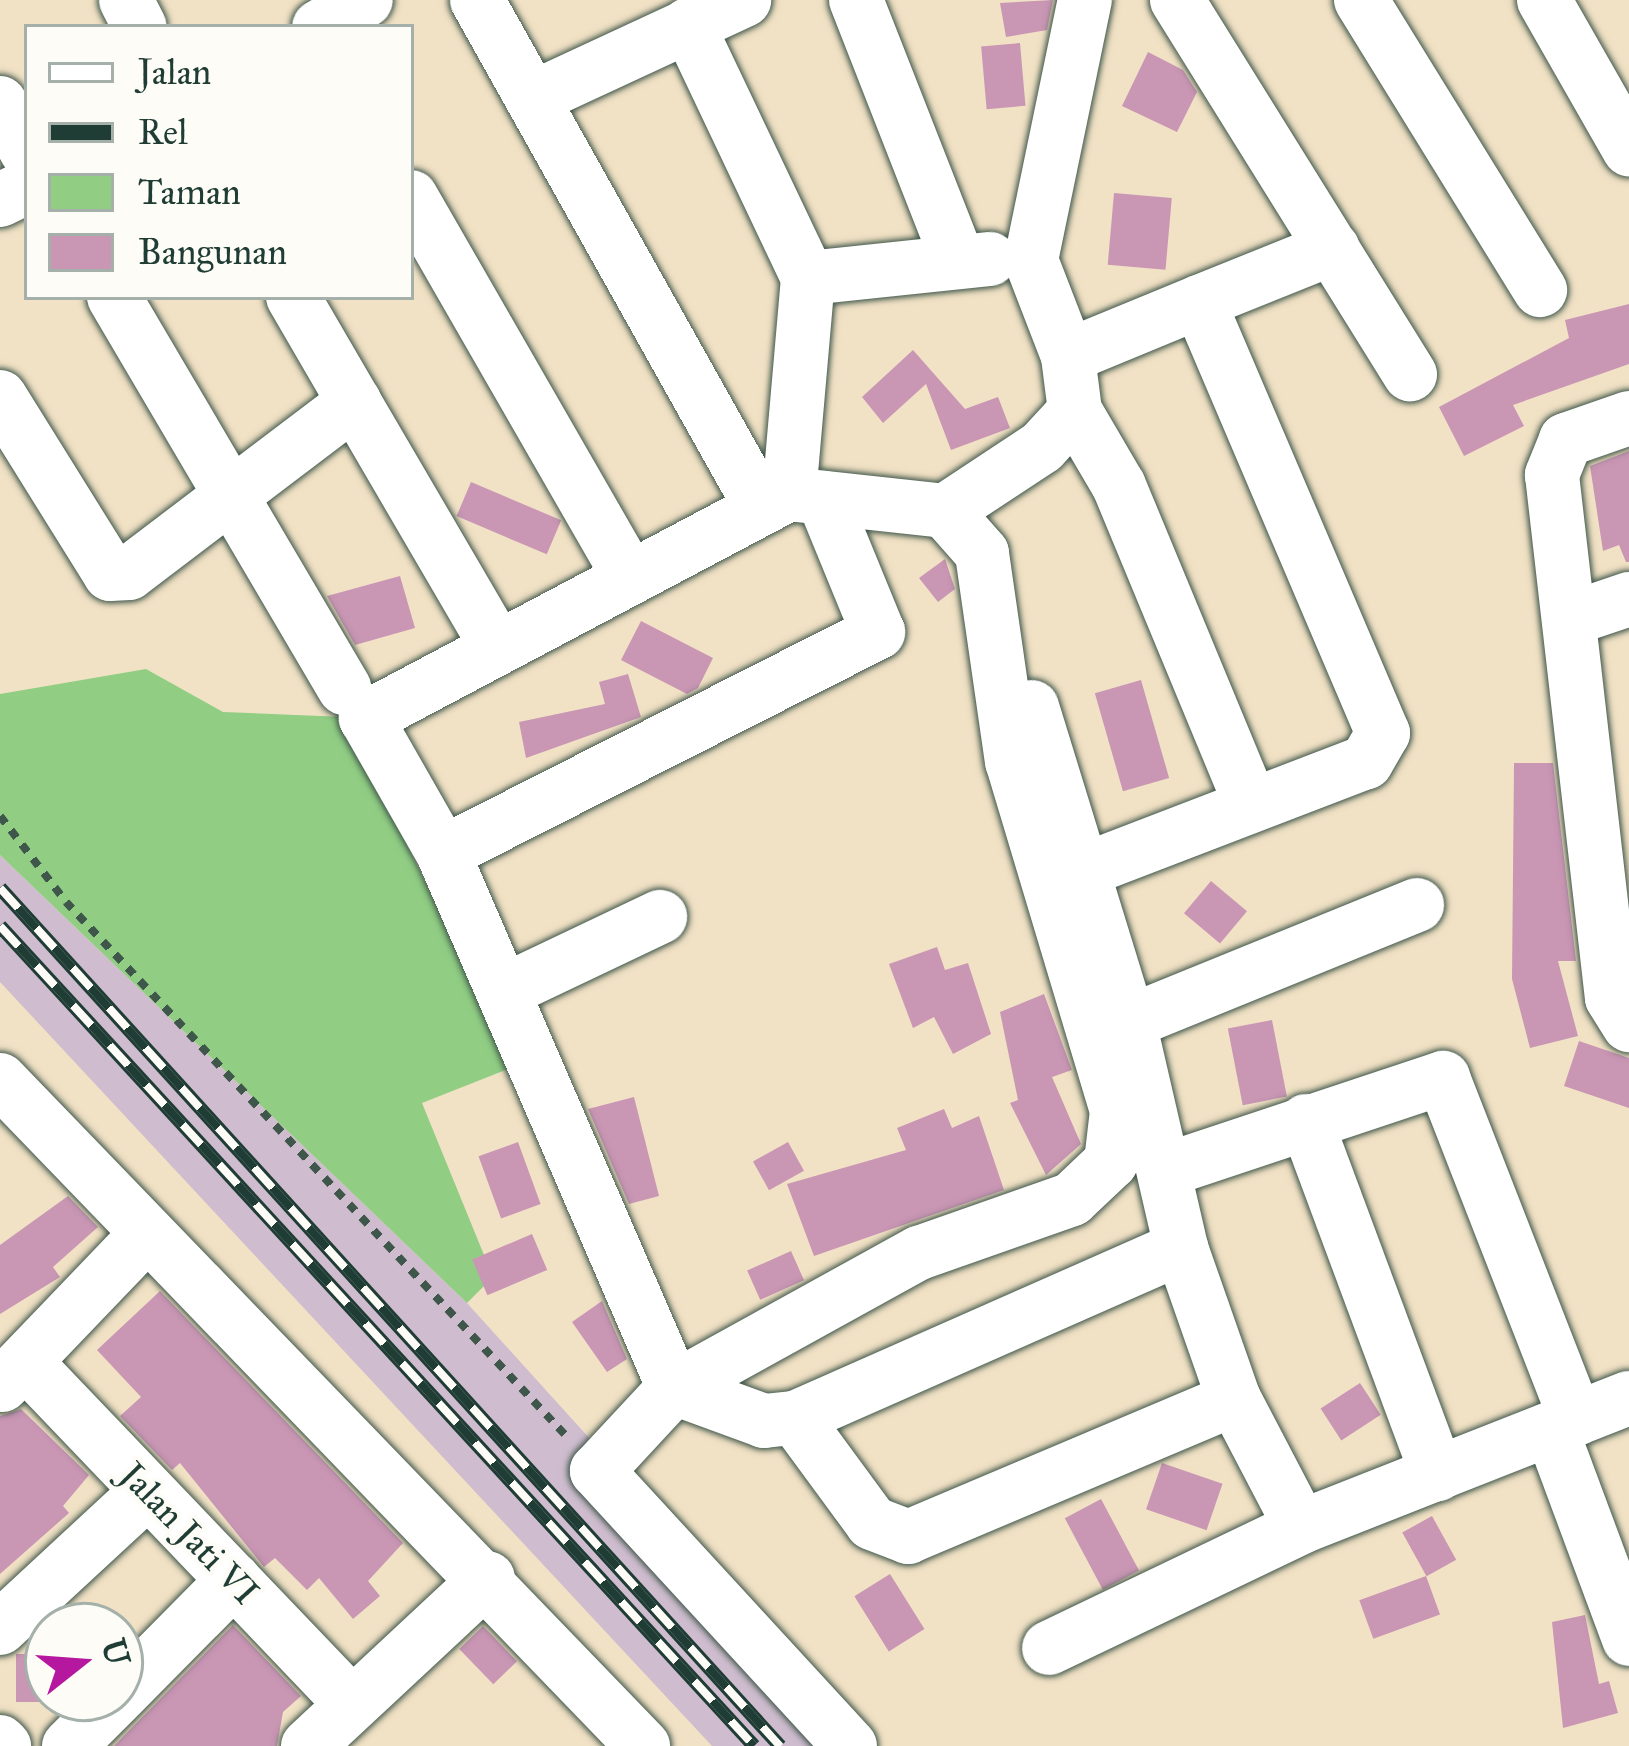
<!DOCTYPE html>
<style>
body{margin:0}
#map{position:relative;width:1629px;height:1746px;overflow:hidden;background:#f2e2c5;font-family:"IM FELL Great Primer",serif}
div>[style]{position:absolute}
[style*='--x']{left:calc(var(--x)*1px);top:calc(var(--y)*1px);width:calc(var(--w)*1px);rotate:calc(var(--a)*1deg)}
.industrial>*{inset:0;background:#cfbdcf}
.green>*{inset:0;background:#91ce84}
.building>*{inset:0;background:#c996b4;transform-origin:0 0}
.path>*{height:8px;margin-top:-4px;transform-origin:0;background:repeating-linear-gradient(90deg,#3f564a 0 9px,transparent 0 18px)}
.roads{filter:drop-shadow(0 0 3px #3f564a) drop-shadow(0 0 3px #3f564a)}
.minor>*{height:54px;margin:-27px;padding:0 27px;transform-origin:27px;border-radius:27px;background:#fff}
.rail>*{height:14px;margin-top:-7px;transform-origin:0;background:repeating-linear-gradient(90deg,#fdfcf7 0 27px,#1f3d34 0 54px);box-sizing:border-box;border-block:3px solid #1f3d34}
span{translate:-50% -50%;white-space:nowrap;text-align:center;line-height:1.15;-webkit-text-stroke:9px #fdfcf7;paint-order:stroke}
.street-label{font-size:36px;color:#1f3d34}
.legend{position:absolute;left:24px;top:24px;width:390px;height:276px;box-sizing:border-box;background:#fdfcf7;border:3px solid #a4b0a9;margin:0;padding:15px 21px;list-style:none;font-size:36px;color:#1f3d34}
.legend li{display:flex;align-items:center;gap:24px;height:60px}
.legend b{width:60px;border:3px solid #a4b0a9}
.north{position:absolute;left:24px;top:1602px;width:120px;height:120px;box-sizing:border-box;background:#fdfcf7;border:3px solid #a4b0a9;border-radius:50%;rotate:73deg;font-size:33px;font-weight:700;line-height:48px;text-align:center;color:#1f3d34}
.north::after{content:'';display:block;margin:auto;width:42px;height:54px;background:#b5179e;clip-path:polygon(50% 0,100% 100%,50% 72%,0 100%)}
</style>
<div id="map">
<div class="industrial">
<i style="clip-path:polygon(0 855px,467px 1303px,868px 1746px,712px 1746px,0 982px)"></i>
</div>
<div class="green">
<i style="clip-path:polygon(146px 669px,223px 712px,344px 717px,516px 1066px,422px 1103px,493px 1277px,467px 1303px,0 855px,0 694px)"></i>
</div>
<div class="building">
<i style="clip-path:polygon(1053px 0,1047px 30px,1006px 37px,1000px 3px)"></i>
<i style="left:1020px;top:43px;width:63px;height:39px;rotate:85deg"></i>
<i style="clip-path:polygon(1148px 52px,1183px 70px,1197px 92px,1177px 132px,1122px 106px)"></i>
<i style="left:1114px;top:193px;width:58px;height:72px;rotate:5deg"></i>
<i style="clip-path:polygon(1629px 304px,1629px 364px,1513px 405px,1524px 426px,1464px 456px,1439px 407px,1569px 338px,1565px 320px)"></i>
<i style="clip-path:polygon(913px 350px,965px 409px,998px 397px,1010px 428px,951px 450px,926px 384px,883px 423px,862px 397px)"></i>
<i style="clip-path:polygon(1629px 451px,1629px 562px,1626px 562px,1619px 545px,1603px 551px,1590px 466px)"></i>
<i style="left:471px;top:482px;width:98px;height:37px;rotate:23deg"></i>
<i style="clip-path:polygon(945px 559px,955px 589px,938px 602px,919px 578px)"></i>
<i style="clip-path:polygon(400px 576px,415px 628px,355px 645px,327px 596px)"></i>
<i style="clip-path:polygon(641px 621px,713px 658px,698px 688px,687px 694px,621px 660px)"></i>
<i style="clip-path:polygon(628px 674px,641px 717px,526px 758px,519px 722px,605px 704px,599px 682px)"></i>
<i style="left:1141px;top:680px;width:102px;height:48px;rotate:74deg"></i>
<i style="clip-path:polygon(1514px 763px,1553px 763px,1576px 961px,1558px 961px,1578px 1036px,1530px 1048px,1512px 979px)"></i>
<i style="left:1211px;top:881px;width:47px;height:42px;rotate:40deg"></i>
<i style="clip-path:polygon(937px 947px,945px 970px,968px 963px,991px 1034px,953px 1054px,934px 1017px,913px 1028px,889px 964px)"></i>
<i style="clip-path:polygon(1044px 994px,1072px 1070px,1052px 1077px,1081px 1144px,1046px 1175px,1010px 1103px,1018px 1100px,1000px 1012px)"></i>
<i style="left:1272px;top:1020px;width:78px;height:45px;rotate:79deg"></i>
<i style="clip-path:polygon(1579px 1041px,1629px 1058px,1629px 1108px,1564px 1086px)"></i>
<i style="clip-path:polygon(634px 1097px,659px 1196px,629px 1204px,588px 1109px)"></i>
<i style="clip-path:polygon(944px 1109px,952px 1128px,979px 1116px,1004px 1190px,814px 1256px,787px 1184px,906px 1150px,897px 1128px)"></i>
<i style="left:518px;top:1142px;width:66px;height:42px;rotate:70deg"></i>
<i style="left:788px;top:1142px;width:33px;height:40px;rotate:61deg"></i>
<i style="clip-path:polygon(68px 1196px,98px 1227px,53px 1267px,60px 1277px,0 1314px,0 1245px)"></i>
<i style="left:532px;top:1234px;width:39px;height:65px;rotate:67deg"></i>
<i style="left:791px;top:1251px;width:32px;height:48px;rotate:66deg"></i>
<i style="clip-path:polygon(160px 1291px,403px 1543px,368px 1581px,380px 1596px,353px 1619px,319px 1578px,307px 1590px,275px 1558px,264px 1567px,180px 1463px,172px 1470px,120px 1416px,141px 1397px,97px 1350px)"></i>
<i style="clip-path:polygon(602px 1301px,627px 1359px,607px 1372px,572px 1322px)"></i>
<i style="left:1360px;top:1383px;width:38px;height:47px;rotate:57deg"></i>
<i style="clip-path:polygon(21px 1409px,89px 1475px,63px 1506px,69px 1513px,0 1574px,0 1416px)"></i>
<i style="left:1162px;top:1463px;width:64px;height:49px;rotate:19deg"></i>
<i style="left:1101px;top:1499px;width:81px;height:41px;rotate:62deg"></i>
<i style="left:1432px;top:1516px;width:50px;height:34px;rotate:61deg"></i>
<i style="left:890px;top:1574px;width:65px;height:42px;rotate:58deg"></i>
<i style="left:1426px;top:1576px;width:41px;height:71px;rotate:70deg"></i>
<i style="clip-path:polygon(1585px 1615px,1599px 1684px,1609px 1681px,1618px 1713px,1563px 1728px,1552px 1622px)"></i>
<i style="clip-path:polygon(233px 1625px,301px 1696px,283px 1712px,277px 1746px,114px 1746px)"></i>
<i style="left:483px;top:1626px;width:49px;height:33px;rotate:46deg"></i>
<i style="left:48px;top:1654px;width:48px;height:32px;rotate:90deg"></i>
</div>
<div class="path">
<i style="--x:0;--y:816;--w:108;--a:52.5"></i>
<i style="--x:66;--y:902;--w:736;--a:46.87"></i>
</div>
<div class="roads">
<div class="minor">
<i style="--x:126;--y:0;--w:30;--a:63"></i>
<i style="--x:477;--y:0;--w:581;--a:60.74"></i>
<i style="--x:856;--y:0;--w:277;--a:68.6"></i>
<i style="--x:1177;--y:0;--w:441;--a:58.1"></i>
<i style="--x:1361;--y:0;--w:341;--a:58.3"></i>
<i style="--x:1544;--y:0;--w:172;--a:60.3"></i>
<i style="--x:688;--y:25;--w:280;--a:64.6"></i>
<i style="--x:808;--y:278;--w:217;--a:95"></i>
<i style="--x:319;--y:27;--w:54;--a:-29.9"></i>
<i style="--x:533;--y:98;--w:233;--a:-24.9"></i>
<i style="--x:0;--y:103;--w:56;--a:61.1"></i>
<i style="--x:411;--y:197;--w:439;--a:60.1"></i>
<i style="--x:0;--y:200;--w:30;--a:-26"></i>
<i style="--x:808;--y:278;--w:183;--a:-6"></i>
<i style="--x:114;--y:297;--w:454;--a:59.5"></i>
<i style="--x:293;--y:297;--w:121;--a:59.8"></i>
<i style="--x:1199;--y:302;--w:144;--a:-21.9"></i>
<i style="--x:1068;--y:356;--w:142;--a:-22.4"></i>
<i style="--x:1199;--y:302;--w:469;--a:66.9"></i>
<i style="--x:1383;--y:733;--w:34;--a:120"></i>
<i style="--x:1366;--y:762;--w:301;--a:159"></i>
<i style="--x:0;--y:397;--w:208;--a:58.1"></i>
<i style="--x:110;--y:574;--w:19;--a:-3"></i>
<i style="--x:129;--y:573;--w:283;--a:-37.2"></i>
<i style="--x:354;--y:402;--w:278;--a:59.7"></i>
<i style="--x:1075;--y:411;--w:87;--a:59.6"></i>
<i style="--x:1119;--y:486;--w:345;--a:67.5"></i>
<i style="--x:1629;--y:418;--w:67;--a:160.8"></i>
<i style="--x:1566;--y:440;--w:38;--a:112"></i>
<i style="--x:1552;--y:475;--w:526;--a:83.46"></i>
<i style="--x:1612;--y:998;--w:32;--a:58"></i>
<i style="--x:945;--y:511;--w:157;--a:-173.8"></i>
<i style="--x:789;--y:494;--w:479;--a:152.1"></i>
<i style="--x:366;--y:718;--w:155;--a:60.3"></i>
<i style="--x:443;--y:853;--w:583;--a:66.65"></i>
<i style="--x:674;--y:1388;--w:96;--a:20.1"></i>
<i style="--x:764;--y:1421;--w:31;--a:-6"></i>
<i style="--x:795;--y:1418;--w:422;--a:-23.8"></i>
<i style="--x:1573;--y:618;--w:59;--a:-18.7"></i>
<i style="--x:1032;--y:707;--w:330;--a:72.9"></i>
<i style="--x:1129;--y:1022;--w:232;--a:77"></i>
<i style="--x:1181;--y:1248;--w:160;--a:70.7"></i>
<i style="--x:1234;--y:1399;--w:144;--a:62.4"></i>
<i style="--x:443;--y:853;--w:488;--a:-26.9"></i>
<i style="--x:878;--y:632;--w:145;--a:-112.3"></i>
<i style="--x:504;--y:991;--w:173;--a:-25.4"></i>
<i style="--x:1129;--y:1022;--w:311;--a:-22.1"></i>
<i style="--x:0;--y:1080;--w:926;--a:46.01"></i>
<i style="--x:1306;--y:1121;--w:377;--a:69.6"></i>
<i style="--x:1169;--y:1169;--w:289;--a:-18.4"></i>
<i style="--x:1443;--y:1078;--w:366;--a:68.7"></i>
<i style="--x:26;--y:1363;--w:472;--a:46.3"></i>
<i style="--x:2;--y:1385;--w:205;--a:-46.2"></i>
<i style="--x:795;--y:1418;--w:130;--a:53.7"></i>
<i style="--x:872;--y:1523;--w:39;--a:21"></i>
<i style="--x:908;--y:1537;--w:354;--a:-22.9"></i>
<i style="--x:1551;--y:1429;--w:224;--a:69.6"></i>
<i style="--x:0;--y:1628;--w:200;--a:-42.8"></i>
<i style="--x:1049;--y:1648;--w:280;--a:-25.6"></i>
<i style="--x:1301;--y:1527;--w:352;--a:-21.5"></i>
<i style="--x:120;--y:1695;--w:162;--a:-45.3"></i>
<i style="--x:0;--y:1742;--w:6;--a:45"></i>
<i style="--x:69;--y:1746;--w:68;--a:-45"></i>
<i style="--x:308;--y:1746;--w:246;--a:-43"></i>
<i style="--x:850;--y:1746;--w:374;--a:-132.6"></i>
<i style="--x:597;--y:1471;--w:113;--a:-47.1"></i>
<i style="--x:674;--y:1388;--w:280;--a:-28.9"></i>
<i style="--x:919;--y:1253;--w:162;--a:-19.4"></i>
<i style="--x:1072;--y:1199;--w:54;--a:-43.5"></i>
<i style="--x:1111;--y:1162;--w:51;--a:-83.3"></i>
<i style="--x:1117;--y:1111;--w:364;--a:-106.7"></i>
<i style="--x:1012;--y:762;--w:211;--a:-98.2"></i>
<i style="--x:982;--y:553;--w:56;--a:-131.4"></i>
<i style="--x:945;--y:511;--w:116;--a:-33.4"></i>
<i style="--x:1042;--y:447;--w:49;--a:-47.5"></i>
<i style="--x:1075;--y:411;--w:55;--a:-97.3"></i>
<i style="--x:1068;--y:356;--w:103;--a:-111.1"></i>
<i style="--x:1031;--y:260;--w:266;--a:-78.3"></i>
</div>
</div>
<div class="rail">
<i style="--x:0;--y:888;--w:1160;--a:47.73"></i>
<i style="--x:0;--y:926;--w:1114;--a:47.4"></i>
</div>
<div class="street-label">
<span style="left:189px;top:1534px;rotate:46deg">Jalan Jati VI</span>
</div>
<ul class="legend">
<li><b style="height:15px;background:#fff"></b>Jalan</li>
<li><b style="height:15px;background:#1f3d34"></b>Rel</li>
<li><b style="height:33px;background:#91ce84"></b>Taman</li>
<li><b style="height:33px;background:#c996b4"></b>Bangunan</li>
</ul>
<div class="north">U</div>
</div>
